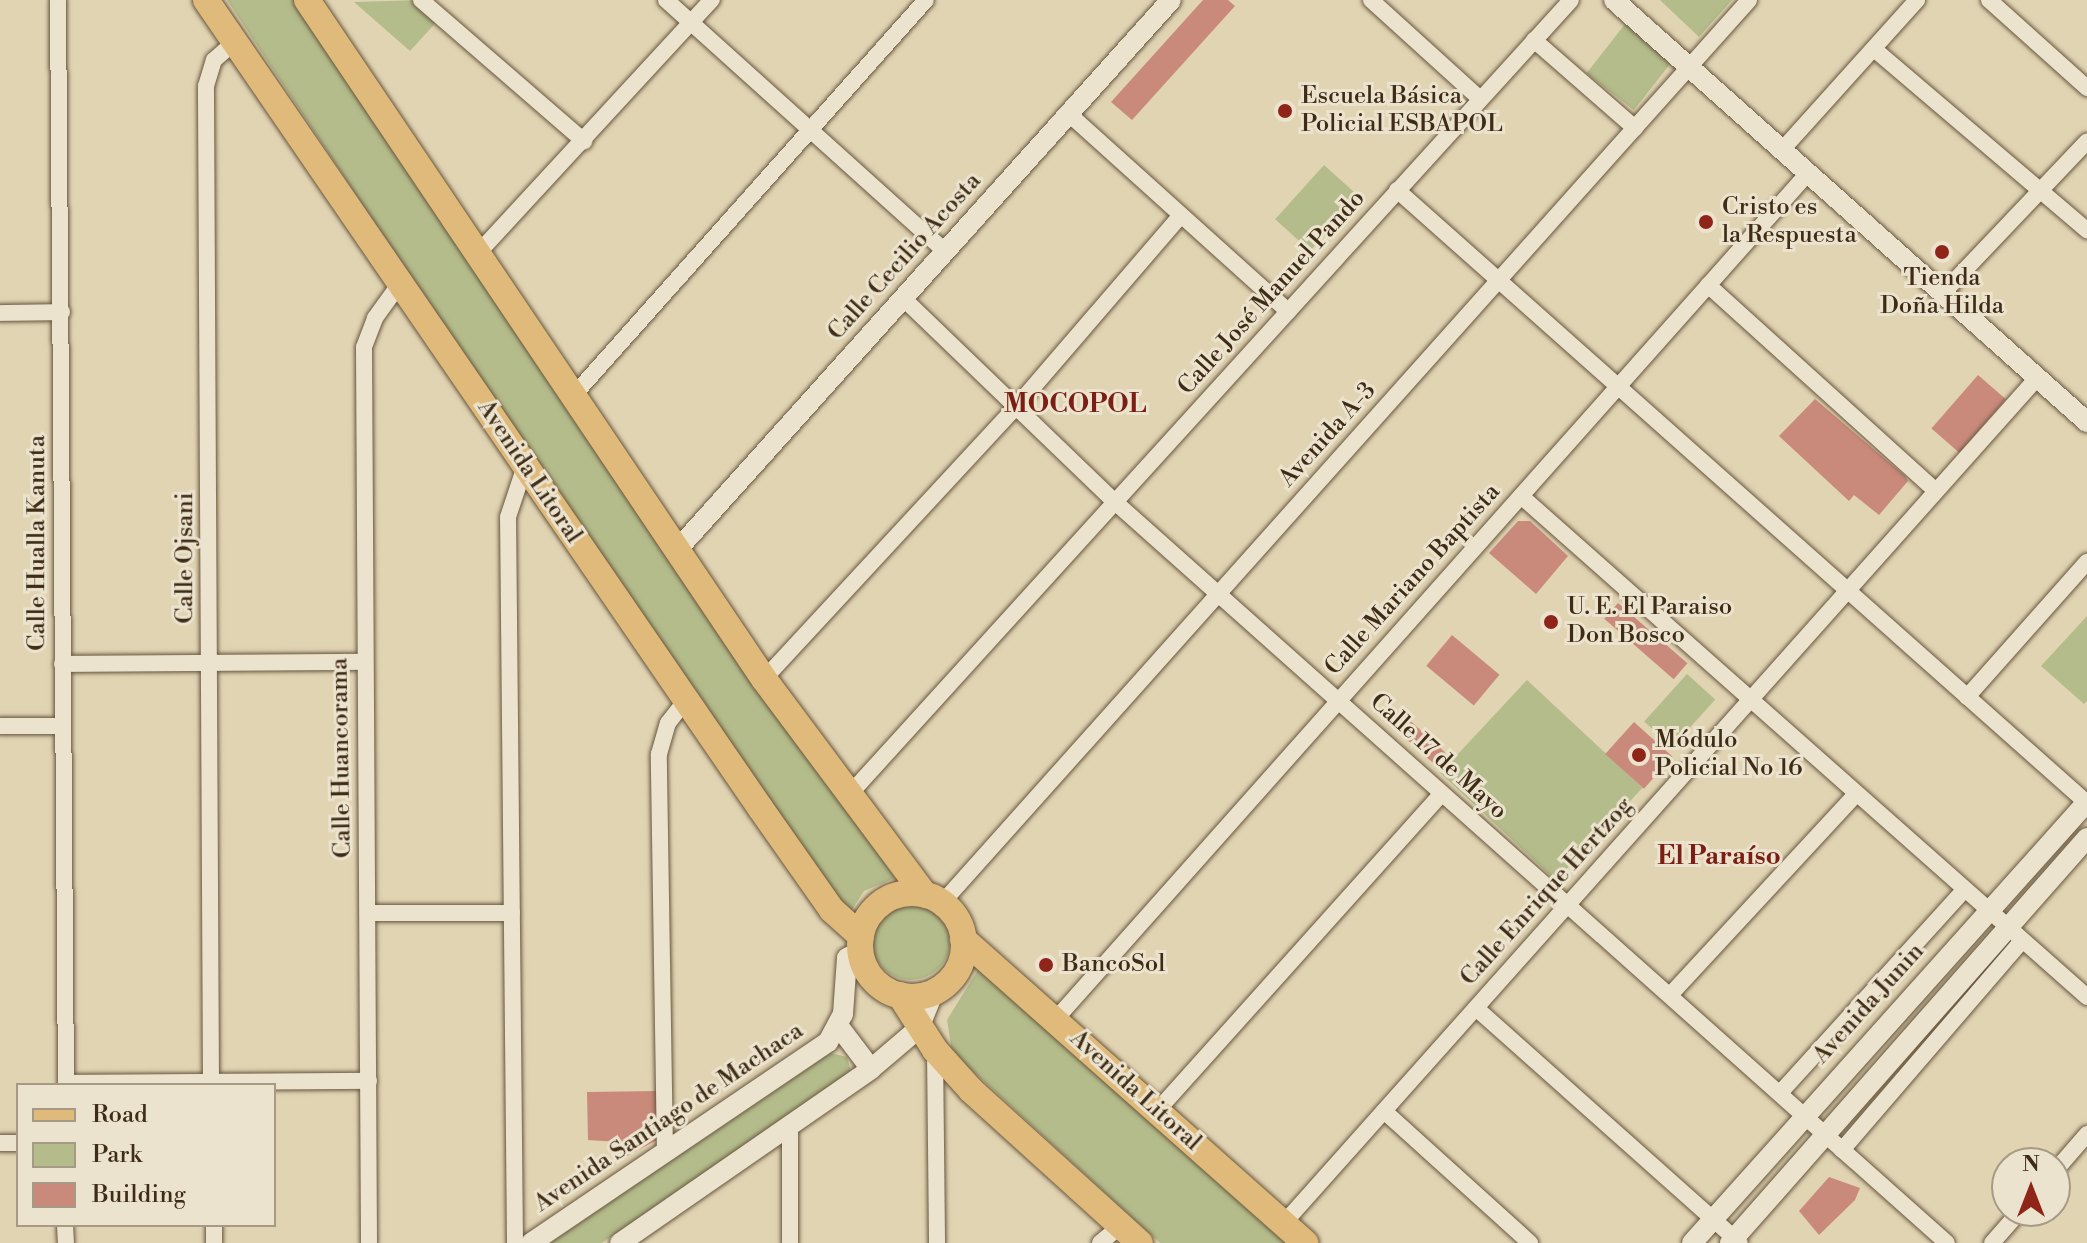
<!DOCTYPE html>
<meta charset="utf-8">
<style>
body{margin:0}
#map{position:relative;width:2087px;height:1243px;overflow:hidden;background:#e1d4b3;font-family:"Libre Bodoni",serif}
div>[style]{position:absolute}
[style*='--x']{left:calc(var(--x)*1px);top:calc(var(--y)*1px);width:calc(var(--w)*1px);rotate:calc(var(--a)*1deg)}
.green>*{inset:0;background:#b4bc8b;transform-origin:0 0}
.round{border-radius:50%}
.building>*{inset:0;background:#ca8a7b;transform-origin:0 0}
.roads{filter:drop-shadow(0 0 2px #67563d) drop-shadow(0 0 2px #67563d)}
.minor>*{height:16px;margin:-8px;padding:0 8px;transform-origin:8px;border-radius:8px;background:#ece3ce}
.tertiary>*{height:20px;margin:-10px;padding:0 10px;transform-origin:10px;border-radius:10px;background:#ece3ce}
.primary>*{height:26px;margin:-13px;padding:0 13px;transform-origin:13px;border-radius:13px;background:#e0ba7a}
.primary>.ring{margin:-13px;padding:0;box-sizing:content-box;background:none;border:26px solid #e0ba7a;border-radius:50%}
.dots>*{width:22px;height:22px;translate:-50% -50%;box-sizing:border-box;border:4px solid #ece3ce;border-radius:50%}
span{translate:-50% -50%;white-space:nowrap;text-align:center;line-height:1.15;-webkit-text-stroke:6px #ece3ce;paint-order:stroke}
.poi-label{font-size:24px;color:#3e2c16}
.left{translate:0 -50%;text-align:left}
.street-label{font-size:24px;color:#3e2c16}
.neighbourhood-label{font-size:26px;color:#7a1f14;font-weight:700}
.legend{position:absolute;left:16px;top:1083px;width:260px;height:144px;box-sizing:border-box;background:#ece3ce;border:2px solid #a69a84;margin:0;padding:10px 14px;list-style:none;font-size:24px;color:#3e2c16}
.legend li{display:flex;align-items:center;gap:16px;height:40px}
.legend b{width:40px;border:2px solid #a69a84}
.north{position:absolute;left:1991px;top:1147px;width:80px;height:80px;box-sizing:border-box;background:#ece3ce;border:2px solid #a69a84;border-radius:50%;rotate:0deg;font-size:22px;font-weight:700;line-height:32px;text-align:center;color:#3e2c16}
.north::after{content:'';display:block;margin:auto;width:28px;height:36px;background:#8f2418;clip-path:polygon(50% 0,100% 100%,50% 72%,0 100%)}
</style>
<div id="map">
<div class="green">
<i style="clip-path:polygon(227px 0,297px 0,895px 878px,864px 891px,849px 914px,422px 294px)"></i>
<i style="clip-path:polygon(422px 0,441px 17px,410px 51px,354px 2px)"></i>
<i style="clip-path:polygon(1660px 0,1732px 0,1699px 37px)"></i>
<i style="left:1629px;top:19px;width:60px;height:69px;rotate:38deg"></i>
<i style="left:1324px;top:165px;width:47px;height:73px;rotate:42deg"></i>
<i style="clip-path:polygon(2087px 616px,2087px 701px,2084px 704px,2041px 666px)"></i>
<i style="left:1687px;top:674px;width:38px;height:64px;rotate:42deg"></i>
<i style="left:1527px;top:680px;width:158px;height:127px;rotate:43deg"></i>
<i class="round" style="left:872px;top:902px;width:78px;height:78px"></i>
<i style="clip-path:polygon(982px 963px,1297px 1243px,1160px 1243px,952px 1052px,947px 1020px)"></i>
<i style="clip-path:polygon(831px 1053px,847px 1057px,851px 1072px,602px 1243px,550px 1243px)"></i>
</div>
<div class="building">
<i style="clip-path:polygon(1203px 0,1228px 0,1235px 6px,1132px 120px,1111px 102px)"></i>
<i style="left:1978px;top:375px;width:37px;height:71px;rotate:41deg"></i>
<i style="clip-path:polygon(1815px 399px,1905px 476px,1908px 481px,1879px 515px,1854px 495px,1849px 501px,1779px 436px)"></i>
<i style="clip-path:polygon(1518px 521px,1530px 521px,1568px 556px,1536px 594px,1489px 553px)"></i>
<i style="left:1618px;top:603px;width:92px;height:21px;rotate:41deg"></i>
<i style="left:1452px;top:635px;width:62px;height:40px;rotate:40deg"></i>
<i style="left:1406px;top:717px;width:60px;height:16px;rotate:42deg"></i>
<i style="left:1634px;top:722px;width:52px;height:43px;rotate:42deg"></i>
<i style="clip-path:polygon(656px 1091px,657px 1140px,627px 1156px,619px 1142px,588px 1140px,587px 1092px)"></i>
<i style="clip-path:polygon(1829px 1177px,1860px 1188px,1855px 1200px,1819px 1235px,1799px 1211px)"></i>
</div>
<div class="roads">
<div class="minor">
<i style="--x:58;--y:0;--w:1085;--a:89.58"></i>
<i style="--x:421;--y:0;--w:216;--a:40.9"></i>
<i style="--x:666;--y:0;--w:375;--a:42"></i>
<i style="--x:1371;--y:0;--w:147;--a:42.2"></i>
<i style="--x:1989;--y:0;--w:132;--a:41.9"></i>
<i style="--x:1534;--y:40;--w:134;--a:41.1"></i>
<i style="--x:1874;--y:49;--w:280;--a:40.4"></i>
<i style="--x:1069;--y:114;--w:295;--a:42"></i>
<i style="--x:1782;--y:150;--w:202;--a:-48"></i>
<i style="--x:1397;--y:190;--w:923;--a:41.62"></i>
<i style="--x:480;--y:251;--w:342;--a:-47.3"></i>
<i style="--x:1708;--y:285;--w:307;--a:42.1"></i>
<i style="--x:1943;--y:293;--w:209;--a:-46.5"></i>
<i style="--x:903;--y:298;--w:294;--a:43.9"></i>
<i style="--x:1115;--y:502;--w:1114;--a:41.69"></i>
<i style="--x:0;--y:313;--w:62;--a:-0.9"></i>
<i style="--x:573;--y:396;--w:530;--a:-48.29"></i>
<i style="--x:1521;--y:496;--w:756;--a:41.51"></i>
<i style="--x:62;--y:664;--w:302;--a:-0.4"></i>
<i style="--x:764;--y:679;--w:371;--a:-47.2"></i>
<i style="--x:1016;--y:407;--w:253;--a:-49.3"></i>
<i style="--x:1967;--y:697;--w:181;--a:-48.4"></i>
<i style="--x:0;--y:726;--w:63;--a:0"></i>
<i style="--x:848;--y:796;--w:1075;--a:-47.75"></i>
<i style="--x:942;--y:903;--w:1211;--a:-48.21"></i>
<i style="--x:369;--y:913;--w:143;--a:0"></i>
<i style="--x:1671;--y:994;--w:271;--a:-47.2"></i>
<i style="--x:1476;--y:1008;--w:353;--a:41.7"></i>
<i style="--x:1055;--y:1020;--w:1133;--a:-48.36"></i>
<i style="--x:935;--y:1050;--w:193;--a:89.4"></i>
<i style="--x:66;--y:1083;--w:303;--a:-0.4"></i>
<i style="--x:211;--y:1085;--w:999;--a:-90.29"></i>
<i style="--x:206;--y:86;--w:27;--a:-73"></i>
<i style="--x:214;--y:60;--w:28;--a:-41"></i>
<i style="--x:1780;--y:1093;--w:274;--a:-47.8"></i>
<i style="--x:1157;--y:1111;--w:426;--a:-48.1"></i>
<i style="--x:1384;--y:1111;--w:197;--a:42.1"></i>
<i style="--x:790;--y:1126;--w:117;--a:90"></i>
<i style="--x:0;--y:1143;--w:18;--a:0"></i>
<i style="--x:1842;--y:1150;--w:276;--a:-49.3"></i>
<i style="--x:665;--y:1153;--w:399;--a:-90.9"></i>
<i style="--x:659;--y:754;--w:32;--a:-74"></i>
<i style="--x:668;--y:723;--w:29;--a:-52"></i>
<i style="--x:2055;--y:1171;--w:49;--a:-49.1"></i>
<i style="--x:1284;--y:1223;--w:1132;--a:-48.29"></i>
<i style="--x:65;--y:1225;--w:18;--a:87"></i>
<i style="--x:214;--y:1225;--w:18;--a:90"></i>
<i style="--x:369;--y:1243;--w:896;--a:-90.32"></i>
<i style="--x:364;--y:347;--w:31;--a:-69"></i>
<i style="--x:375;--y:318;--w:44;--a:-54.2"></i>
<i style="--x:515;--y:1243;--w:726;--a:-90.55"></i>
<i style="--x:508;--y:517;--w:54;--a:-71.6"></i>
<i style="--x:1100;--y:1243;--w:26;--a:-40"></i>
<i style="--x:1992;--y:1243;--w:43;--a:-48.8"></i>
</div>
<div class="tertiary">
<i style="--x:1614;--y:0;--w:634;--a:41.74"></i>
<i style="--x:677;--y:550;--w:739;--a:-48.07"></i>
<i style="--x:840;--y:1028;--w:51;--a:52.9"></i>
<i style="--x:531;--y:1243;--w:359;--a:-34.1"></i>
<i style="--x:828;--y:1042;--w:32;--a:-62"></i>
<i style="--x:843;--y:1014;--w:56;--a:-85.9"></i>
<i style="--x:847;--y:958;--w:16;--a:-27"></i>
<i style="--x:620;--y:1243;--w:305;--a:-34.7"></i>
<i style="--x:871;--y:1069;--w:63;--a:-40.5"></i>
<i style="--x:919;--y:1028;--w:40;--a:-68"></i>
<i style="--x:1692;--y:1243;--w:592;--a:-48.15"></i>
<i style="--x:1730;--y:1243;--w:540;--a:-48.6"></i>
</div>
<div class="primary">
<i style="--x:206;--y:0;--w:981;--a:55.55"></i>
<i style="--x:761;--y:809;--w:123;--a:54.9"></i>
<i style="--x:832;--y:910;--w:39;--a:42"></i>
<i style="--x:307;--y:0;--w:818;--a:56.06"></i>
<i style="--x:764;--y:679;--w:269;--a:53.3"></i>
<i class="ring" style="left:860px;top:893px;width:78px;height:78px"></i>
<i style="--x:963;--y:939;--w:458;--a:41.6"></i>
<i style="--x:900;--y:995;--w:65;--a:57.5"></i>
<i style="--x:935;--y:1050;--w:54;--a:48"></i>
<i style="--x:971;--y:1090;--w:228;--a:42.2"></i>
</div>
</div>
<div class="dots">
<i style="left:1285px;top:111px;background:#8f2418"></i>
<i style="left:1706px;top:222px;background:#8f2418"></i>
<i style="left:1942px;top:252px;background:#8f2418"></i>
<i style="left:1551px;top:622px;background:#8f2418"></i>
<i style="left:1639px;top:755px;background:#8f2418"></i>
<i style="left:1046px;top:965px;background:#8f2418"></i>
</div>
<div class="poi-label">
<span class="left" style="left:1301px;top:111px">Escuela Básica<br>Policial ESBAPOL</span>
<span class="left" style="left:1722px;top:222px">Cristo es<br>la Respuesta</span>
<span style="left:1942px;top:293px">Tienda<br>Doña Hilda</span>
<span class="left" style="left:1567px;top:622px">U. E. El Paraiso<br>Don Bosco</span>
<span class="left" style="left:1655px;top:755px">Módulo<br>Policial No 16</span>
<span class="left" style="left:1062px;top:965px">BancoSol</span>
</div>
<div class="street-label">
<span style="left:905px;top:257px;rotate:-48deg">Calle Cecilio Acosta</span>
<span style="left:1272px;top:293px;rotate:-48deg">Calle José Manuel Pando</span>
<span style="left:1328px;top:435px;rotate:-48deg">Avenida A-3</span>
<span style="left:529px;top:472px;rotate:56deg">Avenida Litoral</span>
<span style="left:38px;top:543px;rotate:-90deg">Calle Hualla Kanuta</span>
<span style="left:186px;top:558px;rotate:-90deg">Calle Ojsani</span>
<span style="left:1413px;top:580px;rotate:-48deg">Calle Mariano Baptista</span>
<span style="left:1438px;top:757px;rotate:42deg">Calle 17 de Mayo</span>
<span style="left:342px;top:758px;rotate:-91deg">Calle Huancorama</span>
<span style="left:1547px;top:892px;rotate:-48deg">Calle Enrique Hertzog</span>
<span style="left:1869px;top:1004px;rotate:-48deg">Avenida Junin</span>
<span style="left:1135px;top:1091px;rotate:42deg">Avenida Litoral</span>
<span style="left:669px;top:1118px;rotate:-34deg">Avenida Santiago de Machaca</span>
</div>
<div class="neighbourhood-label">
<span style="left:1075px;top:405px">MOCOPOL</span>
<span style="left:1719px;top:857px">El Paraíso</span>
</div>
<ul class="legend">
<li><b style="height:10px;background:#e0ba7a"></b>Road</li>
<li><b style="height:22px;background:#b4bc8b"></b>Park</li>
<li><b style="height:22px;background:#ca8a7b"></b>Building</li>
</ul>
<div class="north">N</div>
</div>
